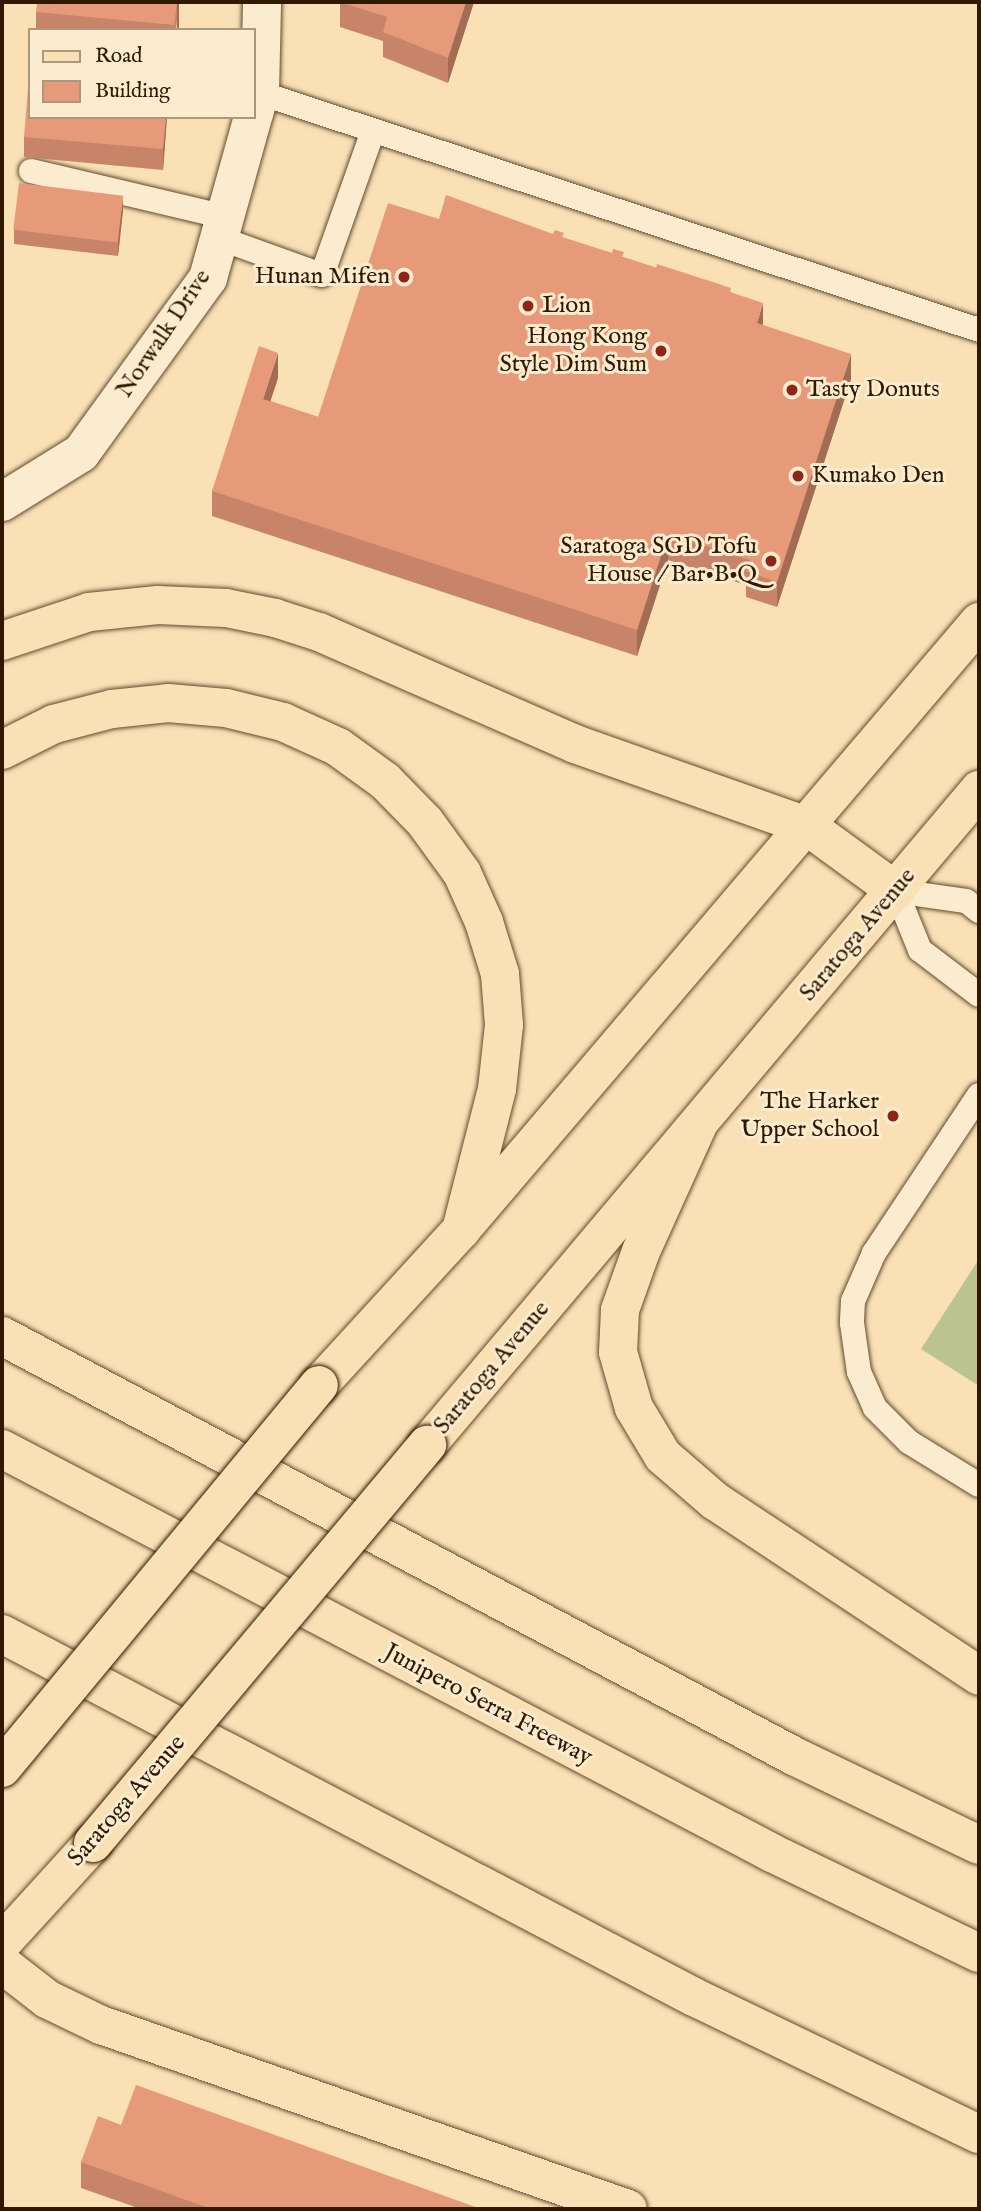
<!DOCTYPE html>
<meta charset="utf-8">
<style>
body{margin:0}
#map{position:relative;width:981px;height:2211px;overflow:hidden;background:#f9e0b5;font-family:"IM FELL English",serif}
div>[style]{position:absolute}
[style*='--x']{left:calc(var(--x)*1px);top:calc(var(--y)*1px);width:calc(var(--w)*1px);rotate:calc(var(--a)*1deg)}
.green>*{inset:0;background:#bbc390}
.roads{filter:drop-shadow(0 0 2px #624b2d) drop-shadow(0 0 2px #624b2d)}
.lane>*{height:24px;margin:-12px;padding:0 12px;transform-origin:12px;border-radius:12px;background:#fbebcf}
.street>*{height:38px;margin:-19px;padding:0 19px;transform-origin:19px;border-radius:19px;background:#fbebcf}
.primary>*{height:38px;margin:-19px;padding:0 19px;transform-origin:19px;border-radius:19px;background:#f9e0b5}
.highway>*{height:38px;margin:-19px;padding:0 19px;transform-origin:19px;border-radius:19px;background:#f9e0b5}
.bridges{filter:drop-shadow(0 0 2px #301900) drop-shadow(0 0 2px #301900)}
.primary-bridge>*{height:38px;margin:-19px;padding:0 19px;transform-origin:19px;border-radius:19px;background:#f9e0b5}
.wall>*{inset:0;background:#c78468}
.shaded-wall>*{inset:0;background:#a26c55;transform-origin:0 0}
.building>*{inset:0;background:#e79a79;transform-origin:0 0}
.dots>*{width:19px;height:19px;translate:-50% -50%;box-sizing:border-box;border:4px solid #fbebcf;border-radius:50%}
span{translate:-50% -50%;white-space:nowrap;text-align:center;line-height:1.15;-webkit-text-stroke:6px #fbebcf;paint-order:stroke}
.poi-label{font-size:24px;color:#301900}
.right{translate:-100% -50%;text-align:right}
.left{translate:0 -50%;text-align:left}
.street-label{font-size:24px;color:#301900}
.frame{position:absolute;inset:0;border:4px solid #301900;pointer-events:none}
.legend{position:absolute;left:28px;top:28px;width:228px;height:91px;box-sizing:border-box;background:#fbebcf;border:2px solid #aa977c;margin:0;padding:9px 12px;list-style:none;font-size:21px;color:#301900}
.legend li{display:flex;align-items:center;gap:14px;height:35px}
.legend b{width:35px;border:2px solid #aa977c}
</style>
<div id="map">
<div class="green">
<i style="clip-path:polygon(979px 1259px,979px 1386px,921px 1349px)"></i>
</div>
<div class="roads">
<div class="lane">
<i style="--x:260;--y:93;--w:757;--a:18.24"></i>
<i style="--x:31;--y:171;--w:199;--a:13.3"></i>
<i style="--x:219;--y:238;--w:109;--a:19.8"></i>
<i style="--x:322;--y:275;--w:153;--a:-70.5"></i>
<i style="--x:979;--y:911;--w:16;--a:-142"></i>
<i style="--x:966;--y:901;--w:71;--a:-171.9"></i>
<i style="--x:896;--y:891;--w:64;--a:67.9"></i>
<i style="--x:920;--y:950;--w:74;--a:37.3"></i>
<i style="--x:979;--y:1095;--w:190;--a:123.6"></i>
<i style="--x:874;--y:1253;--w:52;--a:113.6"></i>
<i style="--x:853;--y:1301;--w:22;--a:93"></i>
<i style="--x:852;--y:1323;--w:49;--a:81.9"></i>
<i style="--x:859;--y:1372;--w:39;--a:66"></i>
<i style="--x:875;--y:1408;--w:48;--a:45"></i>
<i style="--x:909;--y:1442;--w:82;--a:31.6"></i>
</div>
<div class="street">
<i style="--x:254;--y:114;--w:22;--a:-74"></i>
<i style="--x:260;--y:93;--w:91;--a:-88.7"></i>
<i style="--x:2;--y:502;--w:93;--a:-31.8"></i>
<i style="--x:81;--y:453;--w:216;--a:-54"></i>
<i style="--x:208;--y:278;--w:167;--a:-74.4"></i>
</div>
<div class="primary">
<i style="--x:319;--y:1385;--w:210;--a:-47.5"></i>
<i style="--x:461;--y:1230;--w:799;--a:-49.57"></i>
<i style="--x:427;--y:1445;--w:857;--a:-49.88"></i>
<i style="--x:2;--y:1943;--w:135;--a:-47.7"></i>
</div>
<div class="highway">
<i style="--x:2;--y:641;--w:92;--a:-18.4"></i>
<i style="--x:89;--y:612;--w:69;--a:-5.8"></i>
<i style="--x:158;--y:605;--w:68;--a:2.5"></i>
<i style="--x:226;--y:608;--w:50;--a:11.5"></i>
<i style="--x:275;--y:618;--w:46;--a:17.7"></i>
<i style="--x:319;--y:632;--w:279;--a:23.6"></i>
<i style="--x:575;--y:744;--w:246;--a:19.5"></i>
<i style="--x:807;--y:826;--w:110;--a:36.1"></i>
<i style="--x:2;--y:750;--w:58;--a:-26.6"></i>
<i style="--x:54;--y:724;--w:60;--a:-14.5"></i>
<i style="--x:112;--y:709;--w:56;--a:-6.1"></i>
<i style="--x:168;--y:703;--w:58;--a:4.9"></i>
<i style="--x:226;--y:708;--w:59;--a:13.8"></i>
<i style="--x:283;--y:722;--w:60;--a:24.4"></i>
<i style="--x:338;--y:747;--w:58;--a:35.9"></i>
<i style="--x:385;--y:781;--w:57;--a:45.7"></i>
<i style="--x:425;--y:822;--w:63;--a:54"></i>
<i style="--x:462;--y:873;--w:54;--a:65.8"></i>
<i style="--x:484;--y:922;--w:54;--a:72.9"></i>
<i style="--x:500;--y:974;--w:51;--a:85.5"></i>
<i style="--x:504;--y:1025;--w:64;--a:96.2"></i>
<i style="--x:497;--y:1089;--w:146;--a:104.3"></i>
<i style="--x:698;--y:1125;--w:138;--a:114.3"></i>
<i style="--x:641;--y:1251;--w:63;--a:109.6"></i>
<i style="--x:620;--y:1310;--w:42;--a:92.7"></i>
<i style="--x:618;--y:1352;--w:58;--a:74.1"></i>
<i style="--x:634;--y:1408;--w:56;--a:58.9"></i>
<i style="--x:663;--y:1456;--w:69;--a:40.9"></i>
<i style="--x:715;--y:1501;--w:317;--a:33.5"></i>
<i style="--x:2;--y:1336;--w:896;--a:27.94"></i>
<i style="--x:794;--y:1756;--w:205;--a:25.7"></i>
<i style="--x:2;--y:1449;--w:870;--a:27.68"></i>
<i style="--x:772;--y:1853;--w:230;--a:25.8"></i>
<i style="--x:2;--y:1634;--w:781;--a:27.68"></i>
<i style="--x:694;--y:1997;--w:316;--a:25.7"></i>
<i style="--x:2;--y:1964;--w:57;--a:37.9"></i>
<i style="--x:47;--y:1999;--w:60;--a:25.7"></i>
<i style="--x:101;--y:2025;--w:558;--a:19.25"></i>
</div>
</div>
<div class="bridges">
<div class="primary-bridge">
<i style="--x:2;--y:1768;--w:497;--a:-50.4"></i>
<i style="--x:93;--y:1843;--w:520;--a:-50"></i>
</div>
</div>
<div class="wall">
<i style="clip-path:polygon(179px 2px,176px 30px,36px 30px,36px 12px)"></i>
<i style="clip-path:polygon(340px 2px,474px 2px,448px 83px,383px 57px,383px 41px,340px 27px)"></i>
<i style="clip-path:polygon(167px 117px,163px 170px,24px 157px,24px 137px)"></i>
<i style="clip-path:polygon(123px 210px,118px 256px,14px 244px,14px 230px)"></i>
<i style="clip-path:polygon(439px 219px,564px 238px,731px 292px,763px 325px,851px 379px,777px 607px,746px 597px,746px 585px,668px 560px,637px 656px,212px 516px,212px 491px,278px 378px,270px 401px,318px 417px)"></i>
<i style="clip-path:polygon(121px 2125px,481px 2209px,141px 2209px,81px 2188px,81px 2162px)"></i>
</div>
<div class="shaded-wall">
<i style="left:177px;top:2px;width:2px;height:28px"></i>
<i style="clip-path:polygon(466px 2px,474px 2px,448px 83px,448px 58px)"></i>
<i style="clip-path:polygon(166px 117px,167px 117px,163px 170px,163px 149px)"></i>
<i style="clip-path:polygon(123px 195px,123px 210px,118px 256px,118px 241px)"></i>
<i style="clip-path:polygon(763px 303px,763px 328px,757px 323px)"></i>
<i style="clip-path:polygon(278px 353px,278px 378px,263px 424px,263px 399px)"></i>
<i style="clip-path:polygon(851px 354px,851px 379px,777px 607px,777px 582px)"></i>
<i style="clip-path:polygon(668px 534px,668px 560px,637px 656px,637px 630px)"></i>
</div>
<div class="building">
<i style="clip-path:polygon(37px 2px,177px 2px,174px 25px,36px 12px)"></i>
<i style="clip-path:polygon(340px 2px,466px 2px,448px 58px,383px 32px,387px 17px)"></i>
<i style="clip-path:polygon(30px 64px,30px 117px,166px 117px,163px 149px,24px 137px)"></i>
<i style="left:19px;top:183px;width:105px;height:47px;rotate:7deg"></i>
<i style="clip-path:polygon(446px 195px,553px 234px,555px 230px,564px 233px,562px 237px,612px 253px,613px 249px,624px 252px,622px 257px,656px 268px,657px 264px,731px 288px,730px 292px,763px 303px,757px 323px,851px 354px,777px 582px,746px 571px,750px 560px,668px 534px,637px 630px,212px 491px,259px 346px,278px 353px,263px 399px,318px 417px,388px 203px,439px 219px)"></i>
<i style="clip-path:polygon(136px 2085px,481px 2209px,211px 2209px,81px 2162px,98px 2116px,121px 2125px)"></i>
</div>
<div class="dots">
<i style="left:404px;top:277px;background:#8f2418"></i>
<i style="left:528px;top:306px;background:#8f2418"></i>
<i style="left:661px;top:351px;background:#8f2418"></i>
<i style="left:792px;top:390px;background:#8f2418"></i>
<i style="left:798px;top:476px;background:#8f2418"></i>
<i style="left:771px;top:561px;background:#8f2418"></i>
<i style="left:893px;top:1116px;background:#8f2418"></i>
</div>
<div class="poi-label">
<span class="right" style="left:390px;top:277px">Hunan Mifen</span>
<span class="left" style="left:542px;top:306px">Lion</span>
<span class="right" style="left:647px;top:351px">Hong Kong<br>Style Dim Sum</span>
<span class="left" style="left:806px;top:390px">Tasty Donuts</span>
<span class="left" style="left:812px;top:476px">Kumako Den</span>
<span class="right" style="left:757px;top:561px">Saratoga SGD Tofu<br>House / Bar•B•Q</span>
<span class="right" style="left:879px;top:1116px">The Harker<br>Upper School</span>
</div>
<div class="street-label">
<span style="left:164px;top:334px;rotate:-56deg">Norwalk Drive</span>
<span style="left:858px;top:935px;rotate:-50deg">Saratoga Avenue</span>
<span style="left:492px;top:1368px;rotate:-50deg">Saratoga Avenue</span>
<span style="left:488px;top:1705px;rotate:28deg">Junipero Serra Freeway</span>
<span style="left:127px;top:1801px;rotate:-49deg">Saratoga Avenue</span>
</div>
<div class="frame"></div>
<ul class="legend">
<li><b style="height:9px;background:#f9e0b5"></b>Road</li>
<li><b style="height:19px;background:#e79a79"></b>Building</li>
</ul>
</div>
